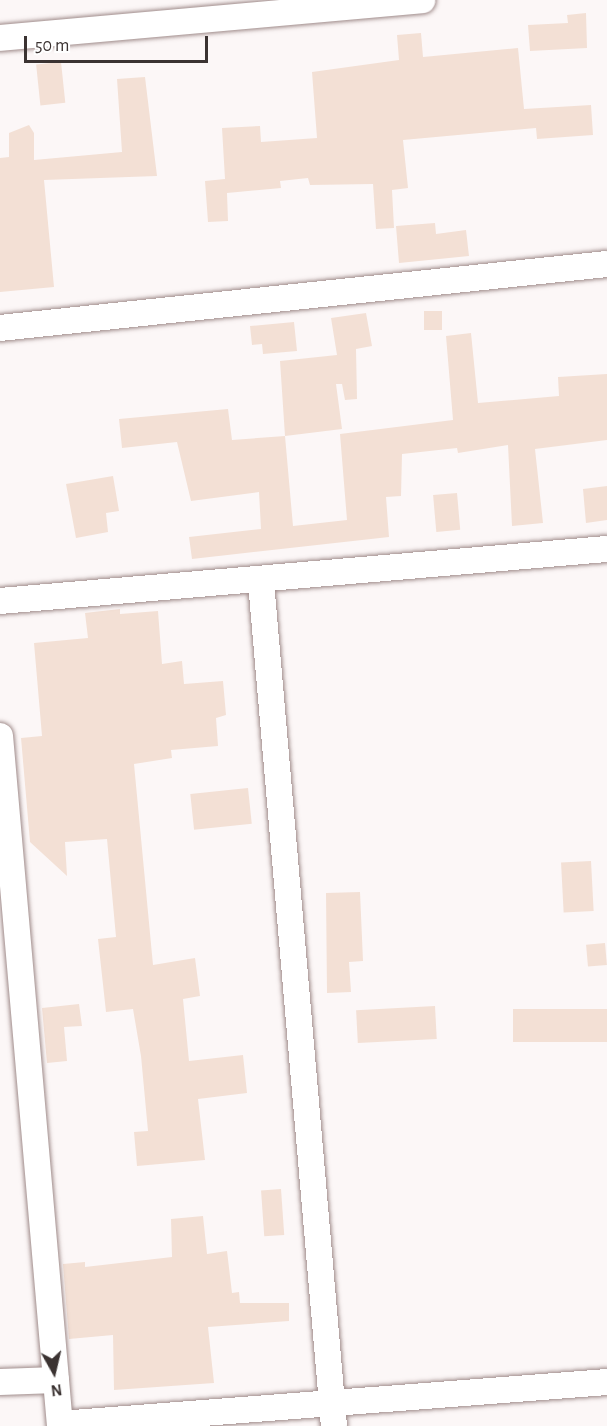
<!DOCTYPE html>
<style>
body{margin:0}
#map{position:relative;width:607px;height:1426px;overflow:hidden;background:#fcf7f7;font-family:"Alegreya Sans",sans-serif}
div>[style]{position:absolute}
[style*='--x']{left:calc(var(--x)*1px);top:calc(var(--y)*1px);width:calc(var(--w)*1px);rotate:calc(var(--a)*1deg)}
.building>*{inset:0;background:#f3e0d5;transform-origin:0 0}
.roads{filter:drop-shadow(0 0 2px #a08c8b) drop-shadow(0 0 2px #a08c8b)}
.street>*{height:26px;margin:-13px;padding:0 13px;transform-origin:13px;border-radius:13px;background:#fff}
span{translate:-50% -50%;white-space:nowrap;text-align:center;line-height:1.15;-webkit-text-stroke:4.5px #fff;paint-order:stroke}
.north{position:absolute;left:24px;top:1342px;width:60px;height:60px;-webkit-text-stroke:4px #fff;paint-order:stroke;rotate:172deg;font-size:16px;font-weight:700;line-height:24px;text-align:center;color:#3b3332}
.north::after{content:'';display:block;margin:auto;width:21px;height:27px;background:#3b3332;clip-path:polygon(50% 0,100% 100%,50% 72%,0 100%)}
.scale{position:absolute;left:24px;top:36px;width:184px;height:27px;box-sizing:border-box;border:3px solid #3b3332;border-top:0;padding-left:8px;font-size:18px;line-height:21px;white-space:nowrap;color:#3b3332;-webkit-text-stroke:4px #fff;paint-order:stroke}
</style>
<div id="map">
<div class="building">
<i style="clip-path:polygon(586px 13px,587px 48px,530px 51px,528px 25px,568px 23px,567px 15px)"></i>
<i style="clip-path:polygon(421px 33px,423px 57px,518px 48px,524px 109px,591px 105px,593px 135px,537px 139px,536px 128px,403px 140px,408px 188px,392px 190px,394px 228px,376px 229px,373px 184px,310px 185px,308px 178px,280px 181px,281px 188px,227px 193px,228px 221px,208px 222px,205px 181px,225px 179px,222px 128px,260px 126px,261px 142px,317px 138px,312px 72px,399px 60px,397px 35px)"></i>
<i style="left:61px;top:62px;width:41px;height:25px;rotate:84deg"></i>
<i style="clip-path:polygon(145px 77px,157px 176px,44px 180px,54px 287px,0 292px,0 158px,9px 157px,9px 133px,29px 125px,34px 133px,34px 160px,122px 152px,117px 79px)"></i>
<i style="clip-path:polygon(435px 223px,436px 234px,466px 230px,469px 256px,399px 263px,396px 226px)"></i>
<i style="left:424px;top:311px;width:18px;height:19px"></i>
<i style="clip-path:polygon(366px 313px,372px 346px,356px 349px,357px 399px,345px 400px,342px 384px,336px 384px,342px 429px,285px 436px,280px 361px,337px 355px,331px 318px)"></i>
<i style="clip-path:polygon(294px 322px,297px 351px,263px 354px,262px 344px,252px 345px,250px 326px)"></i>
<i style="clip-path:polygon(471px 333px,478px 403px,559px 396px,558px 377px,607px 374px,607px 440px,535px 449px,543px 523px,512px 526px,508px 445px,458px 453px,457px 448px,402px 454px,401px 496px,386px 497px,389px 537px,192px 559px,189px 537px,261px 529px,259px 492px,191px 501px,177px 442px,122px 448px,119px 419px,228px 409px,232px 440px,285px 436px,293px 526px,347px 520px,340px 434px,453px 420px,446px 336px)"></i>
<i style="clip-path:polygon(113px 476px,119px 511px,106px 513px,108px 532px,76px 538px,66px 484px)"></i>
<i style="clip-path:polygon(607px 486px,607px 520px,586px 523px,583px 489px)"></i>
<i style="left:457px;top:493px;width:37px;height:24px;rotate:85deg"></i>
<i style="clip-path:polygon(120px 609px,120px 614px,158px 611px,162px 664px,182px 661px,184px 684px,223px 681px,226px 715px,216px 718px,218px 746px,171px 750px,172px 758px,134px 764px,153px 965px,195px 958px,200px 996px,183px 999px,189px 1061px,243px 1055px,247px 1093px,198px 1099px,205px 1160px,137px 1166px,134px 1132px,148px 1131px,141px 1056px,133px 1009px,106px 1012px,98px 939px,116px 937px,107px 839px,65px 842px,67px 876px,30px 842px,21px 738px,42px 736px,34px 643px,88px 638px,85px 613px)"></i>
<i style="left:248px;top:788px;width:36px;height:58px;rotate:84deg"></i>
<i style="left:591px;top:861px;width:50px;height:30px;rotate:87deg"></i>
<i style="clip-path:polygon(360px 892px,363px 961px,349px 962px,351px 992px,327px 993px,326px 893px)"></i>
<i style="left:605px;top:943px;width:22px;height:19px;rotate:85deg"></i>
<i style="clip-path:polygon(79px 1004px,82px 1026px,64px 1027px,67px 1061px,47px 1063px,42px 1008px)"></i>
<i style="left:435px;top:1006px;width:33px;height:79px;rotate:87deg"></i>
<i style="left:607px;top:1009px;width:33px;height:94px;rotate:90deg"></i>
<i style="left:281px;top:1189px;width:46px;height:20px;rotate:86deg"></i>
<i style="clip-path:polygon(203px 1216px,207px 1254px,227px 1251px,232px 1293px,239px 1292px,240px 1303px,289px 1303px,289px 1321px,208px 1327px,214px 1383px,114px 1390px,113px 1335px,69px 1339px,63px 1264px,85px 1262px,85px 1267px,172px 1257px,171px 1219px)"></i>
</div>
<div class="roads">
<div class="street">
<i style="--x:0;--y:38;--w:424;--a:-5.1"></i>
<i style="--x:0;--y:328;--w:610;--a:-6.02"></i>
<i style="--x:261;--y:582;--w:847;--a:85.06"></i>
<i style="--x:0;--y:601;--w:609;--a:-4.9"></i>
<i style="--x:0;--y:736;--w:693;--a:85.03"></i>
<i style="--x:0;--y:1382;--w:56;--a:-2"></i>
<i style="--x:60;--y:1424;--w:549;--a:-4.39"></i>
</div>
</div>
<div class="north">N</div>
<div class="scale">50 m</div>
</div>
